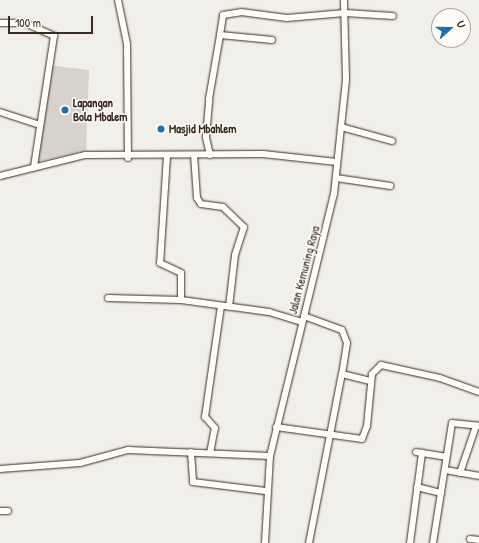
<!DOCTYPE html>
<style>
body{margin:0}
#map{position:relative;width:479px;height:543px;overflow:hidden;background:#f1efea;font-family:"Patrick Hand",sans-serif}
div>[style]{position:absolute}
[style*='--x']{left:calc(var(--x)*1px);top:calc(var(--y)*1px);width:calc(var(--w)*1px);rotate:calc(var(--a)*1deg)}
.green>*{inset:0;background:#d7d2cc}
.roads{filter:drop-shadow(0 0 1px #3b2a1e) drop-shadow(0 0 1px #3b2a1e)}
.street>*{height:6px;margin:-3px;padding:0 3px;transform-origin:3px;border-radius:3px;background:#fdfcf7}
.dots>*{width:11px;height:11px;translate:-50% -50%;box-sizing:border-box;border:2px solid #fdfcf7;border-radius:50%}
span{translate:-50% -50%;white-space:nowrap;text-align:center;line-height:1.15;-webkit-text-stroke:3px #fdfcf7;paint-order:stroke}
.poi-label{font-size:12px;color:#3b2a1e;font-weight:700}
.left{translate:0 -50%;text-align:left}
.street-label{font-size:12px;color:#3b2a1e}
.north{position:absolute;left:431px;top:8px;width:40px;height:40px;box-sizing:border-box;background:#fdfcf7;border:1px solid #afa8a0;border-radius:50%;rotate:69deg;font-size:11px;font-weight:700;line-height:16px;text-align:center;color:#3b2a1e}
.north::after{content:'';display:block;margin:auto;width:14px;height:18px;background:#1f6fb2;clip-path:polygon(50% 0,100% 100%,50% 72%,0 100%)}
.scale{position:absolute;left:8px;top:16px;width:85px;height:18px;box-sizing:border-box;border:2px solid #3b2a1e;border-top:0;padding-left:5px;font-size:12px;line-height:14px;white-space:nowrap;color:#3b2a1e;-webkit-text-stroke:3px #fdfcf7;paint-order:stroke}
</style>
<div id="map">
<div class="green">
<i style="clip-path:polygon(48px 65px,89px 70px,86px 151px,35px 162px)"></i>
</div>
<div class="roads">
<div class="street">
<i style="--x:118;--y:0;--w:45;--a:78.4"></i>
<i style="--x:127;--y:44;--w:114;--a:89.5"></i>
<i style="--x:0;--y:23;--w:25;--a:0"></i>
<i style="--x:25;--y:23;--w:32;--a:24"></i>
<i style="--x:54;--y:36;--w:133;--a:98.7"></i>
<i style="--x:272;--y:40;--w:52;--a:-174.5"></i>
<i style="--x:220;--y:35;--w:20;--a:-81"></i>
<i style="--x:223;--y:15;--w:18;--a:-9"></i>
<i style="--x:241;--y:12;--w:46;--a:7.4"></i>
<i style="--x:287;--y:18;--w:58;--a:-4.9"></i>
<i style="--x:345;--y:13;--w:48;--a:3.6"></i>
<i style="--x:0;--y:112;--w:40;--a:18"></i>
<i style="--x:341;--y:127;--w:53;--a:15.4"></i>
<i style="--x:194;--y:155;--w:43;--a:86"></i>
<i style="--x:197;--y:198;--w:7;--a:56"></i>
<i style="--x:201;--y:204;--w:22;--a:8"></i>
<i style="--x:223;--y:207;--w:29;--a:44"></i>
<i style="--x:244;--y:227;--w:29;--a:108"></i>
<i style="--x:235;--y:255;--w:52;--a:96.6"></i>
<i style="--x:210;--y:155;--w:18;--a:-103"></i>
<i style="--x:206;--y:137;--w:38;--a:-85"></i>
<i style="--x:209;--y:99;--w:65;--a:-80.2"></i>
<i style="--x:167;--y:156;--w:107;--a:93.7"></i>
<i style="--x:160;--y:263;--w:23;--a:25"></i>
<i style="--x:181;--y:273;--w:27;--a:90"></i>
<i style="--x:0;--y:176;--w:88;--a:-13.9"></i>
<i style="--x:85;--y:155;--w:178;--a:-0.3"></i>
<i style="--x:263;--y:154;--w:74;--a:6.2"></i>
<i style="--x:336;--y:178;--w:55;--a:8.4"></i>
<i style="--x:108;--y:298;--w:73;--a:1.6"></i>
<i style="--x:181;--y:300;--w:89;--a:7.8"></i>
<i style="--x:269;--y:312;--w:34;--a:17"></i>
<i style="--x:304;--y:316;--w:40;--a:20.2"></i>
<i style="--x:342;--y:330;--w:14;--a:69"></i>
<i style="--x:347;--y:343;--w:31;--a:99"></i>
<i style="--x:342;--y:374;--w:29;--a:14"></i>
<i style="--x:276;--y:427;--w:87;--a:7.9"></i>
<i style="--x:362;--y:439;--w:14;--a:-69"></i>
<i style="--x:367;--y:426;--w:52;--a:-84.5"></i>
<i style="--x:372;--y:374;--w:13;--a:-45"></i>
<i style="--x:381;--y:365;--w:60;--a:12.4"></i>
<i style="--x:440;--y:378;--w:41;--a:19.7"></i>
<i style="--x:191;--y:452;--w:30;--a:86"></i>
<i style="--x:193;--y:482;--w:73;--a:7.1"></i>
<i style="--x:416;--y:452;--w:30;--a:9"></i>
<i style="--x:210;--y:453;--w:25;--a:-79"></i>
<i style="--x:215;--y:428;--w:15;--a:-132"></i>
<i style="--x:205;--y:417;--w:112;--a:-81.8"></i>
<i style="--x:0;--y:469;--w:80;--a:-4.3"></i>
<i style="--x:80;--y:463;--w:50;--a:-15.2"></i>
<i style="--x:128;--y:450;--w:142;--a:2.4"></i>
<i style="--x:445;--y:470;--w:35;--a:10"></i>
<i style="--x:460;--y:473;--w:50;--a:-71.2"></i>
<i style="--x:417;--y:487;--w:25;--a:14"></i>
<i style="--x:0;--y:511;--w:8;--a:0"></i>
<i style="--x:470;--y:539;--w:9;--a:6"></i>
<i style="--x:265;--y:543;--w:87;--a:-86.7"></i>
<i style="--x:270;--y:456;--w:270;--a:-76.3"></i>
<i style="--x:334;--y:194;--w:116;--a:-84"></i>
<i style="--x:346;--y:79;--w:79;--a:-91.5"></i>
<i style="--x:309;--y:543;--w:172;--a:-79"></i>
<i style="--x:410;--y:543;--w:91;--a:-82.4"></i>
<i style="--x:433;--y:543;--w:121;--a:-81"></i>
<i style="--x:452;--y:423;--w:27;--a:6"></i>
</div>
</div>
<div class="dots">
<i style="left:65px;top:110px;background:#1f6fb2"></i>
<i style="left:161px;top:129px;background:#1f6fb2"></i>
</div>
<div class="poi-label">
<span class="left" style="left:73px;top:110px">Lapangan<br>Bola Mbalem</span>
<span class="left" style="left:169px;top:129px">Masjid Mbahlem</span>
</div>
<div class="street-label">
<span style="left:304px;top:270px;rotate:-75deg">Jalan Kemuning Raya</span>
</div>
<div class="north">U</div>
<div class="scale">100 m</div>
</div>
